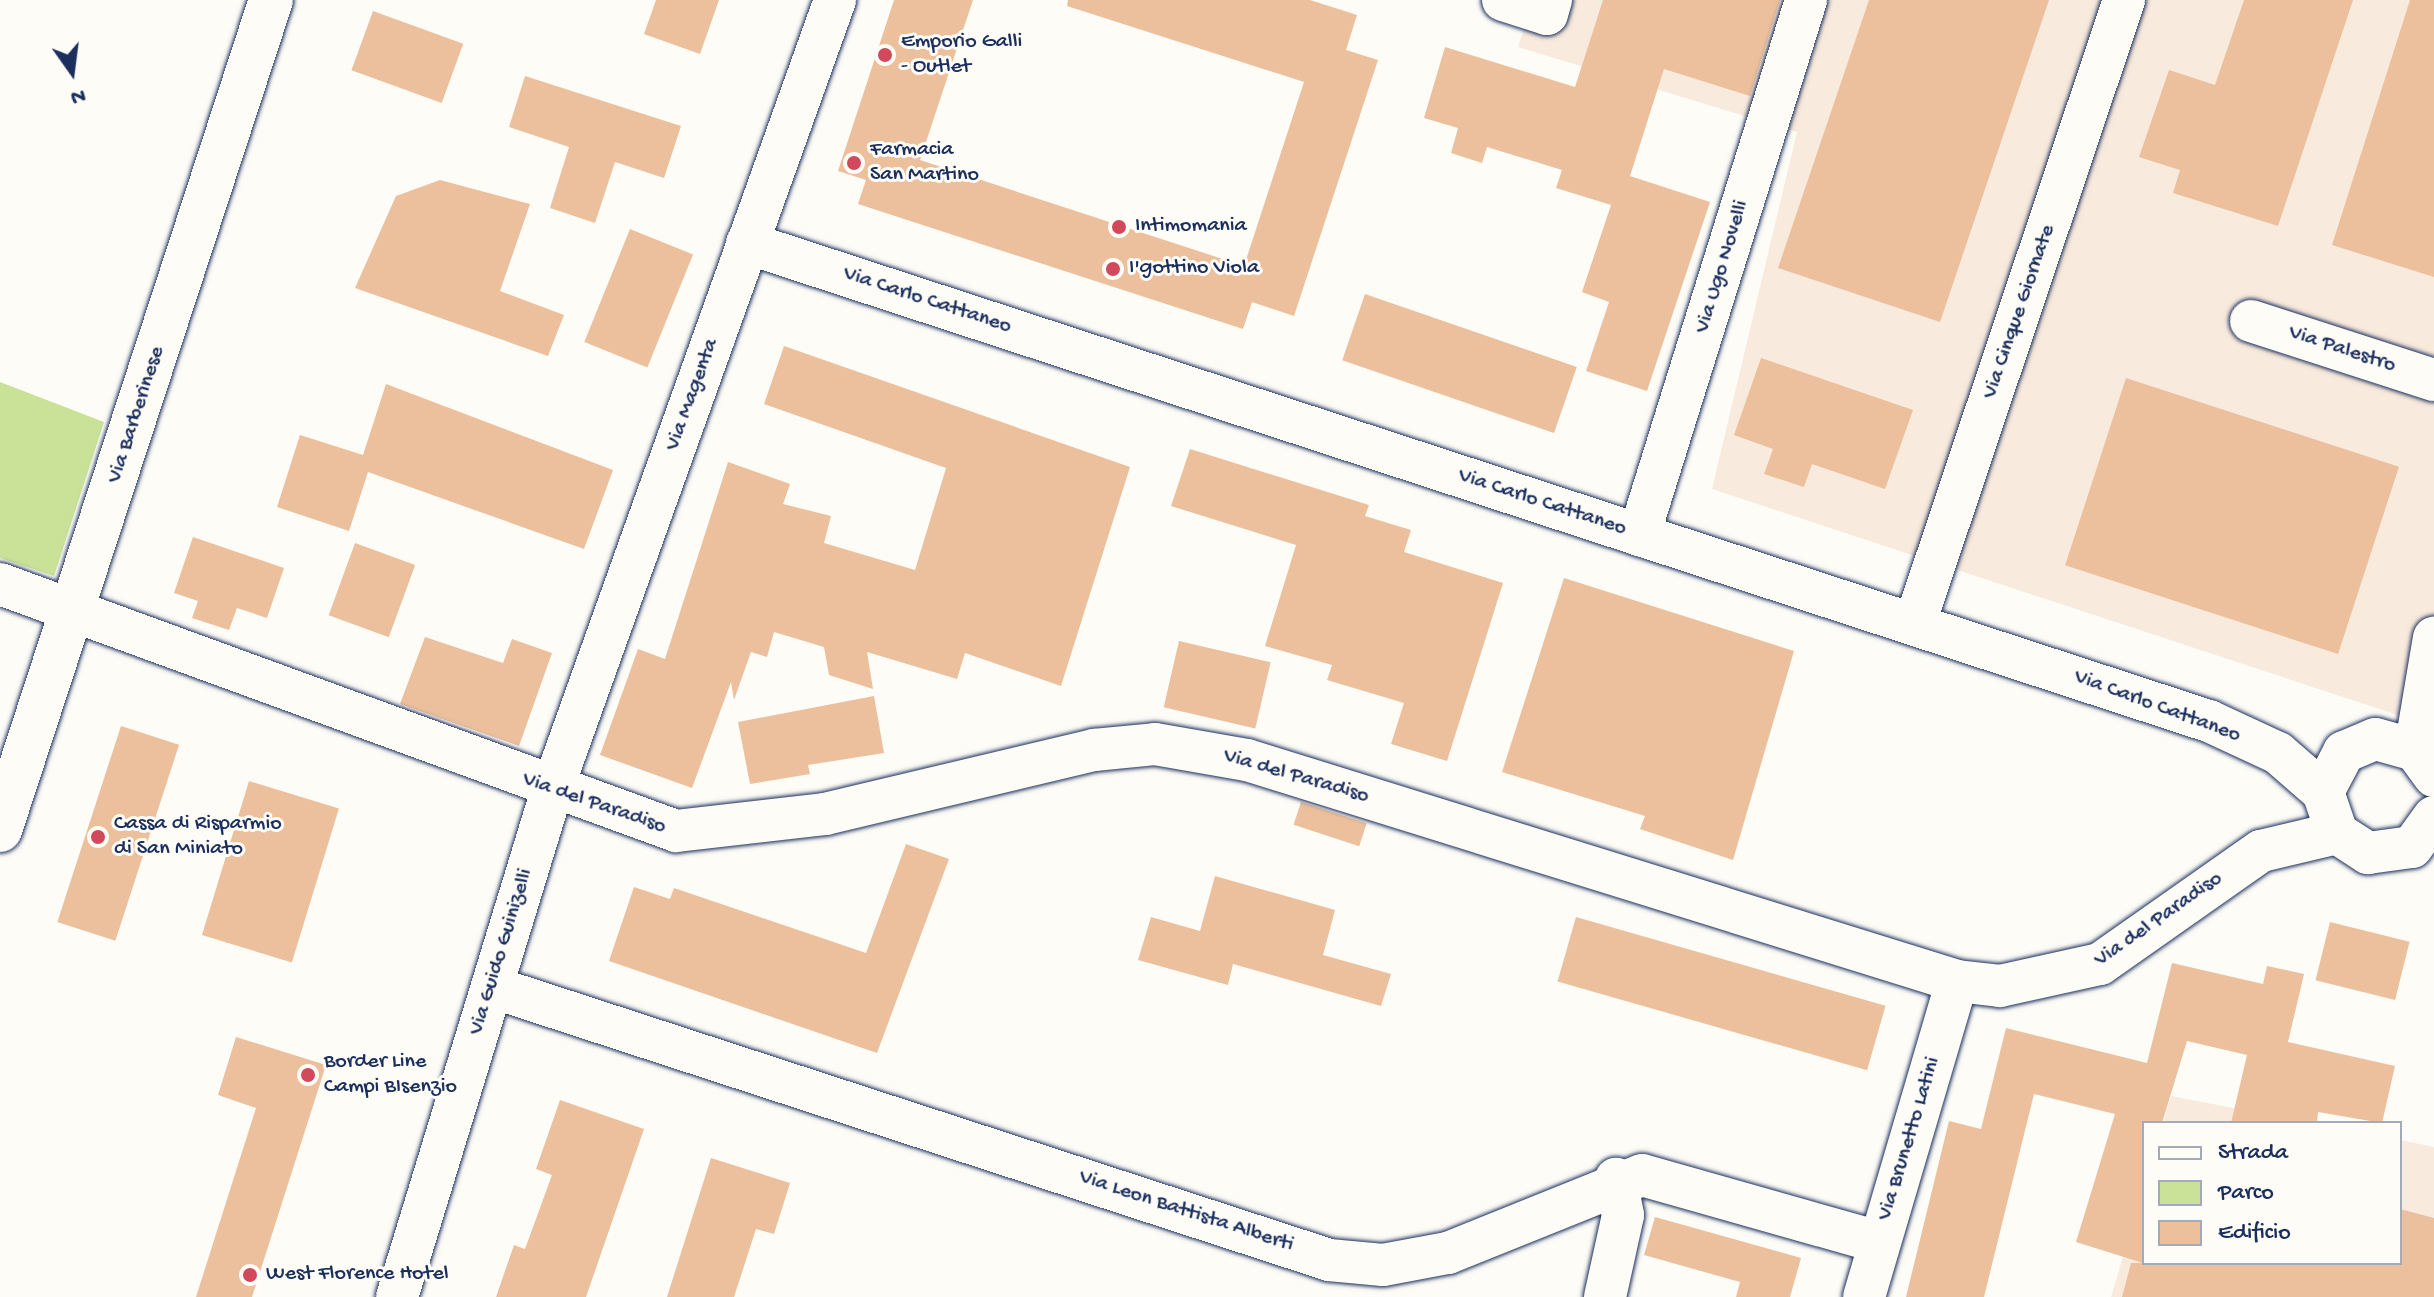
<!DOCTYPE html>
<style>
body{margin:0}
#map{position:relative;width:2434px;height:1297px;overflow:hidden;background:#fdfcf7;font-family:"Gochi Hand",sans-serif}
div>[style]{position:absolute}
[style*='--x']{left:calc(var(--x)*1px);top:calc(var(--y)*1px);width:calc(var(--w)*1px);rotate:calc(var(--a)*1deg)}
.built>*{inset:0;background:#f8eadc}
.green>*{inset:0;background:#cae298}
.building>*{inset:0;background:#ecc09c;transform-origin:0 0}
.roads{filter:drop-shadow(0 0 2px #1b2f5e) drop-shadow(0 0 2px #1b2f5e)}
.street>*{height:42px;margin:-21px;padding:0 21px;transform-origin:21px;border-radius:21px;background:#fdfcf7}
.primary>*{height:44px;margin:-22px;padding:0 22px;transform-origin:22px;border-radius:22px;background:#fdfcf7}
.dots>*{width:22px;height:22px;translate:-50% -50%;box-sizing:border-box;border:4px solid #fdfcf7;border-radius:50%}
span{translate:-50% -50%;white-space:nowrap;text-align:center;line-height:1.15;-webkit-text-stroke:6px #fdfcf7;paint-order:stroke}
.poi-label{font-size:22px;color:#1b2f5e}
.left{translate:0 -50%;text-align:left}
.street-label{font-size:22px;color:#1b2f5e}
.legend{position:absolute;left:2142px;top:1121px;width:260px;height:144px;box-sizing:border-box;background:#fdfcf7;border:2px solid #a3aaba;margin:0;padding:10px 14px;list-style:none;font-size:24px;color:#1b2f5e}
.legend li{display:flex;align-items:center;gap:16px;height:40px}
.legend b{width:40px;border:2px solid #a3aaba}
.north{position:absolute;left:32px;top:32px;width:80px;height:80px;-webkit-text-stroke:6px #fdfcf7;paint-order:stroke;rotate:166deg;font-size:22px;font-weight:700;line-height:32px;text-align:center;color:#1b2f5e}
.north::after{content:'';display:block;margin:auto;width:28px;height:36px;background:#1b2f5e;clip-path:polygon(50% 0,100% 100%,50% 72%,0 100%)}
</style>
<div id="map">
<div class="built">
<i style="clip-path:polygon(1534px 0,2434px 0,2434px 727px,1712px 489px,1797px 132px,1518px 47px)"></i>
<i style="clip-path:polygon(2171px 1096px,2312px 1123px,2163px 1123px)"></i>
<i style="clip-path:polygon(2400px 1140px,2434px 1147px,2434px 1297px,2111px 1297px,2144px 1187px,2144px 1263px,2400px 1263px)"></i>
</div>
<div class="green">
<i style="clip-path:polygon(0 382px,104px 422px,54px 576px,0 558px)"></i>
</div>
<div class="building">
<i style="clip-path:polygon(656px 0,719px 0,700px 54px,644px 34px)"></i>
<i style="clip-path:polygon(894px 0,973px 0,920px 160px,1244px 266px,1304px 82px,1067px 6px,1068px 0,1310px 0,1357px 15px,1346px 50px,1378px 60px,1294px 316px,1252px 302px,1243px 329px,858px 204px,866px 180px,838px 171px)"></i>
<i style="clip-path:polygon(1603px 0,1780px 0,1750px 96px,1664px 69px,1630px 176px,1710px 202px,1647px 391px,1586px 371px,1609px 302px,1582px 292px,1611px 205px,1556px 188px,1562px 170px,1487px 147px,1482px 163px,1451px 153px,1458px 128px,1424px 118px,1445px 47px,1575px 87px)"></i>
<i style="clip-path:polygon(1869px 0,2049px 0,1940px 322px,1778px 268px)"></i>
<i style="clip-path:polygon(2244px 0,2353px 0,2278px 226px,2173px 193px,2180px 170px,2139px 157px,2169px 70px,2215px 85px)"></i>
<i style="clip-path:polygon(2410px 0,2434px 0,2434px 277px,2332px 245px)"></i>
<i style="left:373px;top:11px;width:96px;height:63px;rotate:20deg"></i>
<i style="clip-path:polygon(525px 76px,681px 126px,664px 178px,615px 162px,595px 223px,550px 208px,569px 147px,509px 127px)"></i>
<i style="clip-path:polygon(440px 180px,530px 204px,500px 291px,564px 315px,548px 356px,355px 288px,396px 196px)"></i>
<i style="left:630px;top:229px;width:68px;height:122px;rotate:22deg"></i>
<i style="left:1365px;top:294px;width:224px;height:70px;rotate:19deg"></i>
<i style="clip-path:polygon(784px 346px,1130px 467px,1061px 686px,965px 653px,957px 679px,867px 652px,873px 689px,829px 675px,824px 647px,774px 632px,767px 657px,751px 652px,734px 700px,731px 682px,692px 788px,600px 755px,638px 649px,665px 659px,728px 462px,790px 484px,783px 504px,831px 516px,824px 543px,915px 570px,946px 468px,764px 404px)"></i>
<i style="clip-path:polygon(1761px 358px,1913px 410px,1885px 489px,1812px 464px,1804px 487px,1764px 474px,1773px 449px,1734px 435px)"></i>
<i style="left:2126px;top:378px;width:287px;height:197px;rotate:18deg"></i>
<i style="clip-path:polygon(386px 384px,613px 470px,584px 549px,368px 472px,349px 531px,277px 507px,300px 435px,363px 455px)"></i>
<i style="clip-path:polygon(1190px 449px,1369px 505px,1365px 516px,1411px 530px,1404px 552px,1503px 583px,1447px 761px,1391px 744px,1404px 703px,1327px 680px,1332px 665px,1265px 646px,1296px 545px,1171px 506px)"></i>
<i style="clip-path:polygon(193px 537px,284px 568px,267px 618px,237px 608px,229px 630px,192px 618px,198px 601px,174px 593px)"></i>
<i style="left:355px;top:543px;width:64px;height:77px;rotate:20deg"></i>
<i style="clip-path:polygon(1564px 578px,1794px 651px,1733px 860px,1640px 829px,1645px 816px,1502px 772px)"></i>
<i style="clip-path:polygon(425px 637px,503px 663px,512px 639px,552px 653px,519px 746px,400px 704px)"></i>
<i style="left:1179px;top:641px;width:94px;height:68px;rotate:13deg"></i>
<i style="clip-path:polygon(874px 696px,884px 753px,808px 765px,810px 774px,750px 784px,738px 722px)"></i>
<i style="left:121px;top:726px;width:61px;height:206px;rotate:18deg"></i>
<i style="left:249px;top:781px;width:94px;height:161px;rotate:17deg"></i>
<i style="left:1301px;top:802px;width:69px;height:24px;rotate:18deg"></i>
<i style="clip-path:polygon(906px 844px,949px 859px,877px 1053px,609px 961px,634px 887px,670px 899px,674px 888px,866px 953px)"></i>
<i style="clip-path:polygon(1215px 876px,1335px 910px,1323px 955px,1391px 974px,1381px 1006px,1233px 964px,1228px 985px,1138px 960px,1151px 917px,1200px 931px)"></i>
<i style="left:1576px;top:917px;width:322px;height:67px;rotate:16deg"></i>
<i style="left:2330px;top:922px;width:82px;height:60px;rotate:14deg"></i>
<i style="clip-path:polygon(2172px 963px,2263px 984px,2267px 966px,2304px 974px,2288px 1042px,2395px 1066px,2382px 1123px,2318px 1112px,2317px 1123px,2231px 1123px,2247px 1055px,2187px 1041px,2162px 1123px,2144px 1123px,2144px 1263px,2400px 1263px,2400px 1209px,2434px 1218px,2434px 1297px,2122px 1297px,2131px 1263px,2143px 1263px,2076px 1242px,2115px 1114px,2034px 1094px,1984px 1297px,1906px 1297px,1949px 1121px,1981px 1129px,2006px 1028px,2147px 1063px)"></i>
<i style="clip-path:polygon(236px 1037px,326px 1065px,252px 1297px,196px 1297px,256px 1108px,218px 1095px)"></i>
<i style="clip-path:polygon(560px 1100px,644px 1129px,586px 1297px,496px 1297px,514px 1245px,525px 1249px,552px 1175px,536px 1169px)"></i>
<i style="clip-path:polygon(711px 1158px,790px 1183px,774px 1234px,756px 1229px,734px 1297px,667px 1297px)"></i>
<i style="clip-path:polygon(1655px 1217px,1801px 1258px,1790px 1297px,1736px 1297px,1740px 1282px,1644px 1255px)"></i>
</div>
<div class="roads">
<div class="street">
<i style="--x:1503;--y:0;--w:46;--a:17.7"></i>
<i style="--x:1547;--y:14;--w:15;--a:-74"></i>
<i style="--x:747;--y:243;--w:1538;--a:18.11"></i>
<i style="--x:2209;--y:721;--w:76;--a:24.9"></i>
<i style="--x:2278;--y:753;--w:60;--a:40.9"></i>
<i style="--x:2251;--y:321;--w:192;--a:17.9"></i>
<i style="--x:1639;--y:535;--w:560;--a:-72.66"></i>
<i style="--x:0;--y:584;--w:720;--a:20.07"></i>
<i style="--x:676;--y:831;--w:150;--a:-6.5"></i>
<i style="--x:825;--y:814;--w:277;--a:-13.4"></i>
<i style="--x:1094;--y:750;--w:61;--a:-5.6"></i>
<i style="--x:1155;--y:744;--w:93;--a:9.9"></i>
<i style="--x:1247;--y:760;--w:744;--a:17.29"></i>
<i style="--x:1957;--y:981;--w:43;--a:6.6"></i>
<i style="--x:2000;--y:986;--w:102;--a:-12.4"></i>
<i style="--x:2100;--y:964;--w:197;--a:-35.1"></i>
<i style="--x:2261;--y:851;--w:78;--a:-13.3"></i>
<i style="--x:1915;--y:623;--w:657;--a:-71.45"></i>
<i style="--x:2415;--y:750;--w:114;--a:-80.4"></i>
<i style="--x:2434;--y:776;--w:32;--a:-126"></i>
<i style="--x:2415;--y:750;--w:41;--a:-164.6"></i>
<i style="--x:2375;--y:739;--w:34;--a:157"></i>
<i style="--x:2344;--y:752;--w:45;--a:117.7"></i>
<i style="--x:2323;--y:792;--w:43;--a:71.1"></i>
<i style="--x:2337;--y:833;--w:37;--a:33"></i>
<i style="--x:2368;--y:853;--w:44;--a:-7.8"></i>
<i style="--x:2412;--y:847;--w:37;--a:-54"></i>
<i style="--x:492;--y:987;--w:880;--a:18.06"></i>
<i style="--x:1329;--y:1260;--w:54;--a:5.3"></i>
<i style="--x:1383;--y:1265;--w:66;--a:-10.5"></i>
<i style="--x:1448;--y:1253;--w:209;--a:-21.9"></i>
<i style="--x:1642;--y:1175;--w:246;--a:15.8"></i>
<i style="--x:397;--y:1297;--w:530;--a:-73"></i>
<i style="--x:552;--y:790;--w:839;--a:-70.29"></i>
<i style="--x:1605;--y:1297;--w:84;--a:-77.6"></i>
<i style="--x:1623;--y:1215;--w:37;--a:-101"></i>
<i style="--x:1864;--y:1297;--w:329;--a:-73.6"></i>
</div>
<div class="primary">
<i style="--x:0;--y:830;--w:873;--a:-71.92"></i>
</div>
</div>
<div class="dots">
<i style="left:885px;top:55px;background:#d1495b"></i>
<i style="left:854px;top:163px;background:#d1495b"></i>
<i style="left:1119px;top:227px;background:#d1495b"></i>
<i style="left:1113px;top:269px;background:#d1495b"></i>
<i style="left:98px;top:837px;background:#d1495b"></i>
<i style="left:308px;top:1075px;background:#d1495b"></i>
<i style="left:250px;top:1275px;background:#d1495b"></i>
</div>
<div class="poi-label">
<span class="left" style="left:901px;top:55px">Emporio Galli<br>- Outlet</span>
<span class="left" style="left:870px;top:163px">Farmacia<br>San Martino</span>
<span class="left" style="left:1135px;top:227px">Intimomania</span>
<span class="left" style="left:1129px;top:269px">I'gottino Viola</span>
<span class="left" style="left:114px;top:837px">Cassa di Risparmio<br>di San Miniato</span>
<span class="left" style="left:324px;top:1075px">Border Line<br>Campi BIsenzio</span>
<span class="left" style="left:266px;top:1275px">West Florence Hotel</span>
</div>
<div class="street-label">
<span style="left:1723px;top:267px;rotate:-73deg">Via Ugo Novelli</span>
<span style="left:927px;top:301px;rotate:18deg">Via Carlo Cattaneo</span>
<span style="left:2020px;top:312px;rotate:-71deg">Via Cinque Giornate</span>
<span style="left:2342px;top:350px;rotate:18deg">Via Palestro</span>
<span style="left:693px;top:395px;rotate:-70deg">Via Magenta</span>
<span style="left:137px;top:415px;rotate:-72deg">Via Barberinese</span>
<span style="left:1542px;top:503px;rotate:18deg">Via Carlo Cattaneo</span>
<span style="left:2157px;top:707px;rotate:20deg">Via Carlo Cattaneo</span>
<span style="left:1296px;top:777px;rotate:16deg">Via del Paradiso</span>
<span style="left:594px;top:804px;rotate:19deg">Via del Paradiso</span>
<span style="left:2159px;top:920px;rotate:-35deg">Via del Paradiso</span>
<span style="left:502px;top:952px;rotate:-73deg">Via Guido Guinizelli</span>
<span style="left:1910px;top:1139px;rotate:-73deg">Via Brunetto Latini</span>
<span style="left:1186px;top:1212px;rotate:18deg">Via Leon Battista Alberti</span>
</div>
<ul class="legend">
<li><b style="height:10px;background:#fdfcf7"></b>Strada</li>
<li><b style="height:22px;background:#cae298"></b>Parco</li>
<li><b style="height:22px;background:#ecc09c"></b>Edificio</li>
</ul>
<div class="north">N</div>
</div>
